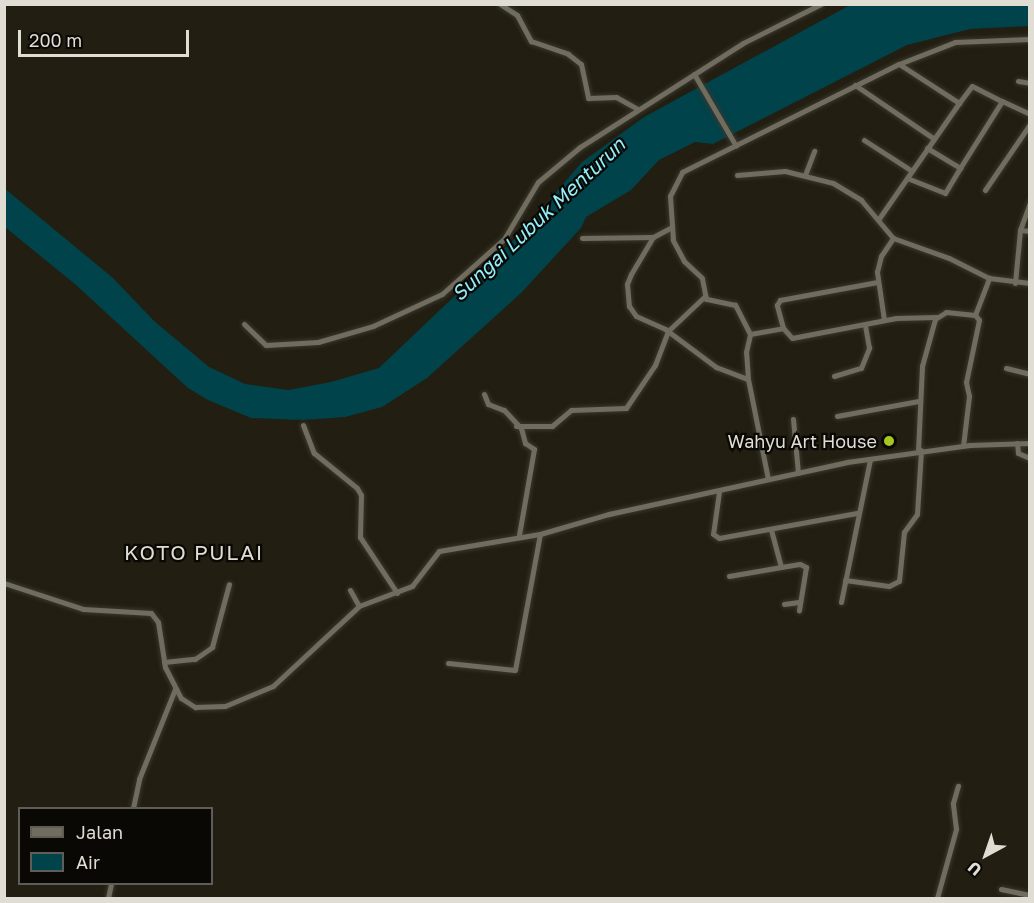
<!DOCTYPE html>
<style>
body{margin:0}
#map{position:relative;width:1034px;height:903px;overflow:hidden;background:#221e11;font-family:"Golos Text",sans-serif}
div>[style]{position:absolute}
[style*='--x']{left:calc(var(--x)*1px);top:calc(var(--y)*1px);width:calc(var(--w)*1px);rotate:calc(var(--a)*1deg)}
.water>*{inset:0;background:#00434b}
.roads{filter:drop-shadow(0 0 2px #3a372f) drop-shadow(0 0 2px #3a372f)}
.minor>*{height:5px;margin:-2.5px;padding:0 2.5px;transform-origin:2.5px;border-radius:2.5px;background:#716d5e}
.dots>*{width:16px;height:16px;translate:-50% -50%;box-sizing:border-box;border:3px solid #0a0804;border-radius:50%}
span{translate:-50% -50%;white-space:nowrap;text-align:center;line-height:1.15;-webkit-text-stroke:4.5px #0a0804;paint-order:stroke}
.poi-label{font-size:18px;color:#dfddd4}
.right{translate:-100% -50%;text-align:right}
.water-label{font-size:20px;color:#92effc;font-style:italic}
.quarter-label{font-size:21px;color:#dfddd4;letter-spacing:1.5px}
.frame{position:absolute;inset:0;border:6px solid #dfddd4;pointer-events:none}
.legend{position:absolute;left:18px;top:807px;width:195px;height:78px;box-sizing:border-box;background:#0a0804;border:2px solid #5f5d57;margin:0;padding:8px 10px;list-style:none;font-size:18px;color:#dfddd4}
.legend li{display:flex;align-items:center;gap:12px;height:30px}
.legend b{width:30px;border:2px solid #5f5d57}
.north{position:absolute;left:956px;top:825px;width:60px;height:60px;-webkit-text-stroke:4px #0a0804;paint-order:stroke;rotate:220deg;font-size:16px;font-weight:700;line-height:24px;text-align:center;color:#dfddd4}
.north::after{content:'';display:block;margin:auto;width:21px;height:27px;background:#dfddd4;clip-path:polygon(50% 0,100% 100%,50% 72%,0 100%)}
.scale{position:absolute;left:18px;top:30px;width:171px;height:27px;box-sizing:border-box;border:3px solid #dfddd4;border-top:0;padding-left:8px;font-size:18px;line-height:21px;white-space:nowrap;color:#dfddd4;-webkit-text-stroke:4px #0a0804;paint-order:stroke}
</style>
<div id="map">
<div class="water">
<i style="clip-path:polygon(852px 4px,1029px 5px,1029px 26px,970px 29px,907px 45px,713px 144px,695px 142px,659px 160px,631px 190px,586px 217px,581px 228px,521px 293px,427px 378px,382px 407px,345px 417px,303px 420px,251px 418px,208px 400px,188px 388px,76px 285px,5px 227px,4px 188px,113px 278px,154px 321px,209px 367px,245px 384px,288px 390px,331px 382px,379px 368px,524px 230px,582px 162px,644px 117px)"></i>
</div>
<div class="roads">
<div class="minor">
<i style="--x:500;--y:4;--w:20;--a:33"></i>
<i style="--x:517;--y:15;--w:30;--a:62"></i>
<i style="--x:531;--y:41;--w:39;--a:19"></i>
<i style="--x:568;--y:54;--w:16;--a:38"></i>
<i style="--x:581;--y:64;--w:35;--a:78"></i>
<i style="--x:588;--y:98;--w:28;--a:-2"></i>
<i style="--x:616;--y:97;--w:23;--a:29"></i>
<i style="--x:899;--y:64;--w:60;--a:-21.4"></i>
<i style="--x:955;--y:42;--w:75;--a:-2.3"></i>
<i style="--x:694;--y:74;--w:83;--a:59.7"></i>
<i style="--x:1018;--y:81;--w:12;--a:9"></i>
<i style="--x:855;--y:85;--w:94;--a:34.2"></i>
<i style="--x:959;--y:103;--w:21;--a:-53"></i>
<i style="--x:972;--y:86;--w:34;--a:27"></i>
<i style="--x:864;--y:140;--w:57;--a:32.9"></i>
<i style="--x:927;--y:148;--w:39;--a:31"></i>
<i style="--x:960;--y:168;--w:79;--a:-57.9"></i>
<i style="--x:1002;--y:101;--w:31;--a:25"></i>
<i style="--x:737;--y:175;--w:48;--a:-4.8"></i>
<i style="--x:785;--y:171;--w:49;--a:14"></i>
<i style="--x:833;--y:183;--w:33;--a:31"></i>
<i style="--x:861;--y:200;--w:50;--a:49.9"></i>
<i style="--x:893;--y:238;--w:59;--a:19.7"></i>
<i style="--x:949;--y:258;--w:45;--a:26.6"></i>
<i style="--x:989;--y:278;--w:41;--a:7"></i>
<i style="--x:805;--y:175;--w:26;--a:-69"></i>
<i style="--x:907;--y:178;--w:41;--a:21.5"></i>
<i style="--x:945;--y:193;--w:29;--a:-59"></i>
<i style="--x:985;--y:190;--w:80;--a:-55.7"></i>
<i style="--x:670;--y:228;--w:19;--a:152"></i>
<i style="--x:653;--y:237;--w:43;--a:120.7"></i>
<i style="--x:631;--y:274;--w:11;--a:112"></i>
<i style="--x:627;--y:284;--w:22;--a:85"></i>
<i style="--x:629;--y:306;--w:12;--a:55"></i>
<i style="--x:636;--y:316;--w:32;--a:24"></i>
<i style="--x:665;--y:329;--w:64;--a:36.7"></i>
<i style="--x:716;--y:367;--w:34;--a:21"></i>
<i style="--x:748;--y:379;--w:102;--a:78.7"></i>
<i style="--x:1020;--y:230;--w:10;--a:6"></i>
<i style="--x:582;--y:238;--w:71;--a:-0.8"></i>
<i style="--x:1015;--y:283;--w:53;--a:-84.6"></i>
<i style="--x:1020;--y:230;--w:30;--a:-70"></i>
<i style="--x:975;--y:315;--w:40;--a:-69"></i>
<i style="--x:884;--y:320;--w:49;--a:-98.3"></i>
<i style="--x:877;--y:272;--w:16;--a:-76"></i>
<i style="--x:881;--y:256;--w:22;--a:-56"></i>
<i style="--x:244;--y:324;--w:30;--a:44"></i>
<i style="--x:266;--y:345;--w:52;--a:-3.3"></i>
<i style="--x:318;--y:342;--w:57;--a:-16.2"></i>
<i style="--x:373;--y:326;--w:76;--a:-24.9"></i>
<i style="--x:442;--y:294;--w:83;--a:-41.6"></i>
<i style="--x:504;--y:239;--w:66;--a:-59.2"></i>
<i style="--x:538;--y:182;--w:55;--a:-39.8"></i>
<i style="--x:580;--y:147;--w:193;--a:-32.5"></i>
<i style="--x:743;--y:43;--w:87;--a:-26.6"></i>
<i style="--x:783;--y:328;--w:13;--a:48"></i>
<i style="--x:792;--y:338;--w:106;--a:-10.9"></i>
<i style="--x:896;--y:318;--w:40;--a:-1.4"></i>
<i style="--x:750;--y:334;--w:33;--a:-117"></i>
<i style="--x:735;--y:305;--w:30;--a:-168"></i>
<i style="--x:706;--y:299;--w:21;--a:-101"></i>
<i style="--x:702;--y:278;--w:25;--a:-137"></i>
<i style="--x:684;--y:261;--w:24;--a:-118"></i>
<i style="--x:673;--y:240;--w:44;--a:-93.9"></i>
<i style="--x:670;--y:196;--w:27;--a:-63"></i>
<i style="--x:682;--y:172;--w:242;--a:-26.5"></i>
<i style="--x:899;--y:64;--w:72;--a:33"></i>
<i style="--x:959;--y:103;--w:142;--a:124.7"></i>
<i style="--x:750;--y:334;--w:34;--a:-10"></i>
<i style="--x:783;--y:328;--w:24;--a:-105"></i>
<i style="--x:777;--y:305;--w:6;--a:-59"></i>
<i style="--x:780;--y:300;--w:99;--a:-10.5"></i>
<i style="--x:1006;--y:368;--w:25;--a:14"></i>
<i style="--x:834;--y:376;--w:28;--a:-17"></i>
<i style="--x:861;--y:368;--w:22;--a:-68"></i>
<i style="--x:869;--y:348;--w:23;--a:-100"></i>
<i style="--x:748;--y:379;--w:27;--a:-94"></i>
<i style="--x:746;--y:352;--w:18;--a:-77"></i>
<i style="--x:484;--y:394;--w:11;--a:68"></i>
<i style="--x:488;--y:404;--w:17;--a:21"></i>
<i style="--x:504;--y:410;--w:25;--a:47"></i>
<i style="--x:521;--y:428;--w:16;--a:75"></i>
<i style="--x:525;--y:443;--w:11;--a:34"></i>
<i style="--x:534;--y:449;--w:87;--a:99.9"></i>
<i style="--x:837;--y:416;--w:83;--a:-10.4"></i>
<i style="--x:793;--y:419;--w:54;--a:84.7"></i>
<i style="--x:303;--y:425;--w:30;--a:69"></i>
<i style="--x:314;--y:453;--w:55;--a:39.1"></i>
<i style="--x:357;--y:488;--w:8;--a:60"></i>
<i style="--x:361;--y:495;--w:42;--a:91.4"></i>
<i style="--x:360;--y:537;--w:67;--a:56.5"></i>
<i style="--x:516;--y:426;--w:36;--a:0"></i>
<i style="--x:552;--y:426;--w:25;--a:-40"></i>
<i style="--x:571;--y:410;--w:55;--a:-2.1"></i>
<i style="--x:626;--y:408;--w:52;--a:-56"></i>
<i style="--x:655;--y:365;--w:36;--a:-69"></i>
<i style="--x:668;--y:331;--w:51;--a:-43.4"></i>
<i style="--x:1017;--y:443;--w:10;--a:84"></i>
<i style="--x:1018;--y:453;--w:13;--a:23"></i>
<i style="--x:918;--y:451;--w:85;--a:-87.3"></i>
<i style="--x:922;--y:366;--w:49;--a:-74.5"></i>
<i style="--x:935;--y:319;--w:13;--a:-32"></i>
<i style="--x:946;--y:312;--w:29;--a:6"></i>
<i style="--x:975;--y:315;--w:6;--a:51"></i>
<i style="--x:979;--y:320;--w:63;--a:101.8"></i>
<i style="--x:966;--y:382;--w:14;--a:78"></i>
<i style="--x:969;--y:396;--w:50;--a:96.8"></i>
<i style="--x:719;--y:492;--w:42;--a:98.1"></i>
<i style="--x:713;--y:534;--w:7;--a:34"></i>
<i style="--x:719;--y:538;--w:140;--a:-10.3"></i>
<i style="--x:781;--y:567;--w:19;--a:-9"></i>
<i style="--x:800;--y:564;--w:7;--a:27"></i>
<i style="--x:806;--y:567;--w:44;--a:99.2"></i>
<i style="--x:729;--y:576;--w:53;--a:-9.8"></i>
<i style="--x:781;--y:567;--w:39;--a:-105"></i>
<i style="--x:845;--y:580;--w:44;--a:7.8"></i>
<i style="--x:889;--y:586;--w:11;--a:-27"></i>
<i style="--x:899;--y:581;--w:49;--a:-84.2"></i>
<i style="--x:904;--y:532;--w:22;--a:-54"></i>
<i style="--x:917;--y:514;--w:64;--a:-86.4"></i>
<i style="--x:4;--y:583;--w:83;--a:18.2"></i>
<i style="--x:83;--y:609;--w:68;--a:3.4"></i>
<i style="--x:151;--y:613;--w:11;--a:52"></i>
<i style="--x:158;--y:622;--w:46;--a:81.2"></i>
<i style="--x:165;--y:667;--w:35;--a:63"></i>
<i style="--x:181;--y:698;--w:17;--a:33"></i>
<i style="--x:195;--y:707;--w:30;--a:-2"></i>
<i style="--x:225;--y:706;--w:52;--a:-22.6"></i>
<i style="--x:273;--y:686;--w:117;--a:-42.9"></i>
<i style="--x:359;--y:606;--w:57;--a:-20.7"></i>
<i style="--x:412;--y:586;--w:44;--a:-52.4"></i>
<i style="--x:439;--y:551;--w:102;--a:-9.6"></i>
<i style="--x:540;--y:534;--w:72;--a:-16.2"></i>
<i style="--x:609;--y:514;--w:244;--a:-12.3"></i>
<i style="--x:847;--y:462;--w:124;--a:-7.9"></i>
<i style="--x:970;--y:445;--w:60;--a:-1.9"></i>
<i style="--x:350;--y:590;--w:18;--a:61"></i>
<i style="--x:841;--y:602;--w:146;--a:-78.5"></i>
<i style="--x:784;--y:604;--w:15;--a:-8"></i>
<i style="--x:164;--y:662;--w:31;--a:-6"></i>
<i style="--x:195;--y:659;--w:21;--a:-35"></i>
<i style="--x:212;--y:647;--w:65;--a:-74.9"></i>
<i style="--x:448;--y:663;--w:67;--a:6"></i>
<i style="--x:515;--y:670;--w:138;--a:-79.6"></i>
<i style="--x:133;--y:808;--w:30;--a:-78"></i>
<i style="--x:139;--y:779;--w:97;--a:-68.2"></i>
<i style="--x:1001;--y:889;--w:30;--a:12"></i>
<i style="--x:108;--y:898;--w:14;--a:-78"></i>
<i style="--x:937;--y:898;--w:72;--a:-74.6"></i>
<i style="--x:956;--y:829;--w:26;--a:-97"></i>
<i style="--x:953;--y:803;--w:18;--a:-74"></i>
</div>
</div>
<div class="dots">
<i style="left:889px;top:441px;background:#a7c71e"></i>
</div>
<div class="poi-label">
<span class="right" style="left:877px;top:441px">Wahyu Art House</span>
</div>
<div class="water-label">
<span style="left:538px;top:219px;rotate:-43deg">Sungai Lubuk Menturun</span>
</div>
<div class="quarter-label">
<span style="left:194px;top:552px">KOTO PULAI</span>
</div>
<div class="frame"></div>
<ul class="legend">
<li><b style="height:8px;background:#716d5e"></b>Jalan</li>
<li><b style="height:16px;background:#00434b"></b>Air</li>
</ul>
<div class="north">U</div>
<div class="scale">200 m</div>
</div>
